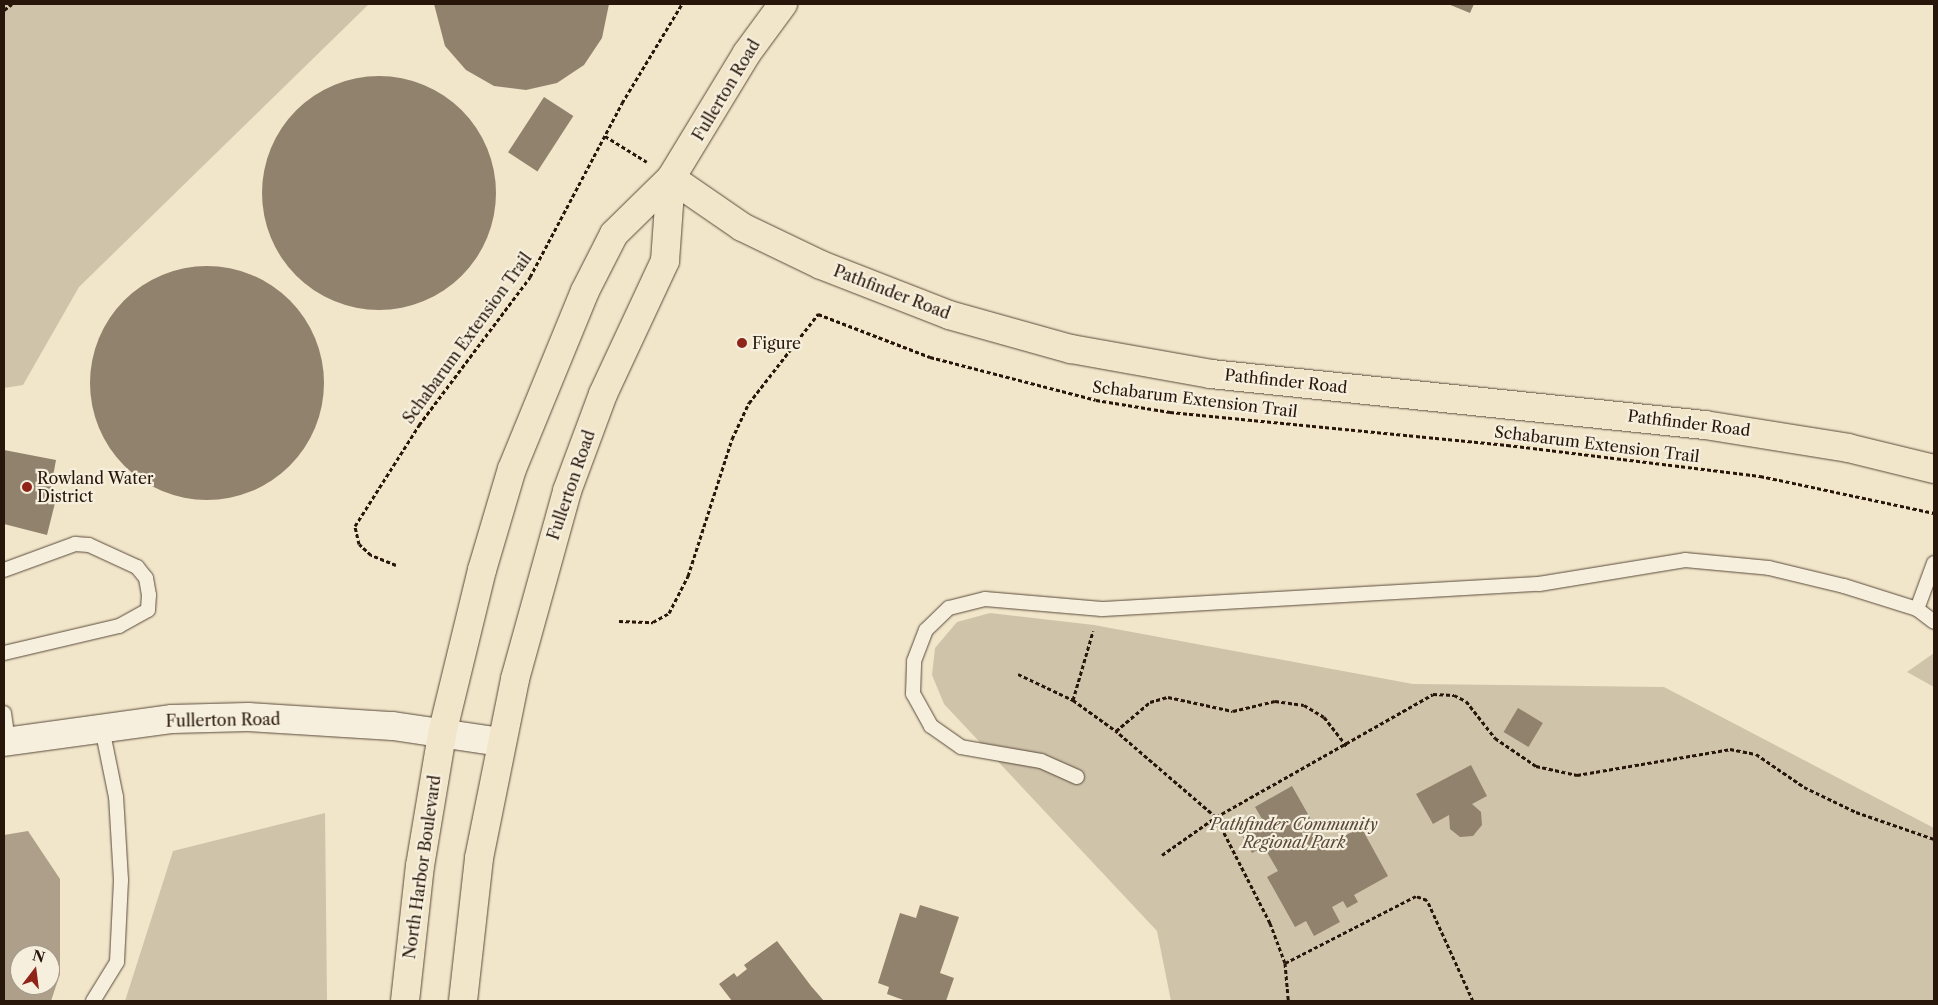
<!DOCTYPE html>
<style>
body{margin:0}
#map{position:relative;width:1938px;height:1005px;overflow:hidden;background:#f1e6ca;font-family:"Libre Caslon Text",serif}
div>[style]{position:absolute}
[style*='--x']{left:calc(var(--x)*1px);top:calc(var(--y)*1px);width:calc(var(--w)*1px);rotate:calc(var(--a)*1deg)}
.green>*{inset:0;background:#cfc3aa}
.water>*{inset:0;background:#ad9f89}
.building>*{inset:0;background:#91826e;transform-origin:0 0}
.round{border-radius:50%}
.path>*{height:3px;margin-top:-1.5px;transform-origin:0;background:repeating-linear-gradient(90deg,#28160b 0 4px,transparent 0 6.5px)}
.roads{filter:drop-shadow(0 0 1px #5a4a3b) drop-shadow(0 0 1px #5a4a3b)}
.service>*{height:14px;margin:-7px;padding:0 7px;transform-origin:7px;border-radius:7px;background:#f6efdd}
.tertiary>*{height:28px;margin:-14px;padding:0 14px;transform-origin:14px;border-radius:14px;background:#f6efdd}
.primary>*{height:28px;margin:-14px;padding:0 14px;transform-origin:14px;border-radius:14px;background:#f1e6ca}
.dots>*{width:14px;height:14px;translate:-50% -50%;box-sizing:border-box;border:2px solid #f6efdd;border-radius:50%}
span{translate:-50% -50%;white-space:nowrap;text-align:center;line-height:1.15;-webkit-text-stroke:4.5px #f6efdd;paint-order:stroke}
.street-label{font-size:16px;color:#28160b}
.poi-label{font-size:16px;color:#28160b}
.left{translate:0 -50%;text-align:left}
.park-label{font-size:16px;color:#5a4a3b;font-style:italic}
.frame{position:absolute;inset:0;border:5px solid #28160b;pointer-events:none}
.north{position:absolute;left:10px;top:945px;width:50px;height:50px;box-sizing:border-box;background:#f6efdd;border:1px solid #a49889;border-radius:50%;rotate:15deg;font-size:14px;font-weight:700;line-height:20px;text-align:center;color:#28160b}
.north::after{content:'';display:block;margin:auto;width:18px;height:22px;background:#8f2418;clip-path:polygon(50% 0,100% 100%,50% 72%,0 100%)}
</style>
<div id="map">
<div class="green">
<i style="clip-path:polygon(4px 4px,369px 4px,79px 287px,23px 385px,4px 388px)"></i>
<i style="clip-path:polygon(990px 613px,1094px 625px,1413px 684px,1664px 687px,1934px 828px,1934px 1001px,1171px 1001px,1157px 931px,944px 704px,932px 675px,935px 648px,957px 622px)"></i>
<i style="clip-path:polygon(1934px 653px,1934px 687px,1907px 672px)"></i>
<i style="clip-path:polygon(325px 813px,327px 1001px,125px 1001px,173px 851px)"></i>
</div>
<div class="water">
<i style="clip-path:polygon(evenodd,28px 831px,60px 879px,60px 974px,51px 1001px,4px 1001px,4px 835px,28px 831px,20px 955px,50px 955px,50px 985px,20px 985px,20px 955px)"></i>
</div>
<div class="building">
<i style="clip-path:polygon(434px 4px,609px 4px,602px 38px,584px 65px,557px 83px,526px 90px,494px 86px,466px 70px,445px 46px)"></i>
<i style="clip-path:polygon(1448px 4px,1474px 4px,1470px 13px)"></i>
<i class="round" style="left:262px;top:76px;width:234px;height:234px"></i>
<i style="left:544px;top:97px;width:35px;height:66px;rotate:33deg"></i>
<i class="round" style="left:90px;top:266px;width:234px;height:234px"></i>
<i style="clip-path:polygon(4px 450px,56px 460px,49px 498px,56px 499px,47px 535px,4px 524px)"></i>
<i style="left:1518px;top:708px;width:29px;height:28px;rotate:31deg"></i>
<i style="clip-path:polygon(1471px 765px,1487px 796px,1472px 804px,1481px 812px,1482px 825px,1473px 836px,1460px 837px,1450px 829px,1449px 815px,1433px 824px,1416px 794px)"></i>
<i style="clip-path:polygon(1292px 786px,1326px 846px,1361px 827px,1388px 876px,1354px 895px,1358px 902px,1347px 908px,1343px 901px,1332px 907px,1340px 922px,1314px 936px,1306px 921px,1295px 927px,1267px 877px,1278px 871px,1264px 847px,1252px 853px,1240px 832px,1262px 819px,1255px 807px)"></i>
<i style="clip-path:polygon(920px 905px,959px 917px,940px 973px,954px 978px,946px 1001px,906px 1001px,887px 994px,889px 987px,878px 983px,900px 913px,916px 918px)"></i>
<i style="clip-path:polygon(777px 941px,811px 986px,824px 1001px,732px 1001px,719px 984px,734px 973px,737px 977px,747px 969px,744px 965px)"></i>
</div>
<div class="path">
<i style="--x:4;--y:10;--w:10;--a:-37"></i>
<i style="--x:605;--y:136;--w:49;--a:31.8"></i>
<i style="--x:396;--y:565;--w:27;--a:-158"></i>
<i style="--x:371;--y:555;--w:16;--a:-137"></i>
<i style="--x:359;--y:544;--w:18;--a:-103"></i>
<i style="--x:355;--y:526;--w:120;--a:-57.6"></i>
<i style="--x:419;--y:425;--w:185;--a:-53.1"></i>
<i style="--x:530;--y:277;--w:197;--a:-62.1"></i>
<i style="--x:622;--y:103;--w:116;--a:-58.8"></i>
<i style="--x:619;--y:621;--w:34;--a:2"></i>
<i style="--x:653;--y:622;--w:18;--a:-29"></i>
<i style="--x:669;--y:613;--w:42;--a:-62.8"></i>
<i style="--x:688;--y:576;--w:144;--a:-72.2"></i>
<i style="--x:732;--y:439;--w:40;--a:-65"></i>
<i style="--x:749;--y:403;--w:113;--a:-52.2"></i>
<i style="--x:818;--y:314;--w:120;--a:21"></i>
<i style="--x:930;--y:357;--w:171;--a:14.5"></i>
<i style="--x:1096;--y:400;--w:75;--a:9.2"></i>
<i style="--x:1170;--y:412;--w:339;--a:5.6"></i>
<i style="--x:1507;--y:445;--w:255;--a:7"></i>
<i style="--x:1760;--y:476;--w:178;--a:12"></i>
<i style="--x:1018;--y:674;--w:61;--a:25.3"></i>
<i style="--x:1073;--y:700;--w:53;--a:35.8"></i>
<i style="--x:1073;--y:700;--w:72;--a:-73.8"></i>
<i style="--x:1162;--y:855;--w:66;--a:-35.1"></i>
<i style="--x:1216;--y:817;--w:132;--a:-139.3"></i>
<i style="--x:1116;--y:731;--w:45;--a:-40.5"></i>
<i style="--x:1150;--y:702;--w:19;--a:-16"></i>
<i style="--x:1168;--y:697;--w:66;--a:12.2"></i>
<i style="--x:1233;--y:711;--w:43;--a:-13.4"></i>
<i style="--x:1275;--y:701;--w:29;--a:8"></i>
<i style="--x:1304;--y:705;--w:23;--a:31"></i>
<i style="--x:1324;--y:717;--w:37;--a:52"></i>
<i style="--x:1285;--y:963;--w:38;--a:85"></i>
<i style="--x:1473;--y:1001;--w:111;--a:-114.5"></i>
<i style="--x:1427;--y:900;--w:12;--a:-160"></i>
<i style="--x:1416;--y:896;--w:147;--a:152.9"></i>
<i style="--x:1285;--y:963;--w:43;--a:-110.6"></i>
<i style="--x:1270;--y:923;--w:119;--a:-117"></i>
<i style="--x:1216;--y:817;--w:249;--a:-29.5"></i>
<i style="--x:1433;--y:694;--w:21;--a:3"></i>
<i style="--x:1454;--y:695;--w:13;--a:27"></i>
<i style="--x:1466;--y:701;--w:47;--a:51.9"></i>
<i style="--x:1495;--y:738;--w:50;--a:34.3"></i>
<i style="--x:1536;--y:766;--w:42;--a:12.4"></i>
<i style="--x:1577;--y:775;--w:155;--a:-9.6"></i>
<i style="--x:1730;--y:749;--w:26;--a:11"></i>
<i style="--x:1756;--y:754;--w:58;--a:34.5"></i>
<i style="--x:1804;--y:787;--w:58;--a:25.7"></i>
<i style="--x:1856;--y:812;--w:83;--a:19.1"></i>
</div>
<div class="roads">
<div class="service">
<i style="--x:4;--y:570;--w:76;--a:-20.1"></i>
<i style="--x:75;--y:544;--w:14;--a:4"></i>
<i style="--x:89;--y:545;--w:53;--a:24.6"></i>
<i style="--x:137;--y:567;--w:14;--a:51"></i>
<i style="--x:146;--y:578;--w:17;--a:80"></i>
<i style="--x:149;--y:595;--w:15;--a:94"></i>
<i style="--x:148;--y:610;--w:33;--a:151"></i>
<i style="--x:119;--y:626;--w:118;--a:166.8"></i>
<i style="--x:1917;--y:609;--w:49;--a:-69.7"></i>
<i style="--x:4;--y:713;--w:27;--a:82"></i>
<i style="--x:1077;--y:777;--w:39;--a:-156"></i>
<i style="--x:1041;--y:761;--w:81;--a:-170.1"></i>
<i style="--x:961;--y:747;--w:37;--a:-145"></i>
<i style="--x:931;--y:726;--w:37;--a:-119"></i>
<i style="--x:913;--y:694;--w:33;--a:-88"></i>
<i style="--x:914;--y:661;--w:33;--a:-69"></i>
<i style="--x:926;--y:630;--w:32;--a:-44"></i>
<i style="--x:949;--y:608;--w:37;--a:-14"></i>
<i style="--x:985;--y:599;--w:117;--a:4.9"></i>
<i style="--x:1102;--y:609;--w:438;--a:-3.3"></i>
<i style="--x:1539;--y:584;--w:148;--a:-9.3"></i>
<i style="--x:1685;--y:560;--w:84;--a:5.4"></i>
<i style="--x:1769;--y:568;--w:77;--a:13.5"></i>
<i style="--x:1844;--y:586;--w:77;--a:17.5"></i>
<i style="--x:1917;--y:609;--w:21;--a:37"></i>
<i style="--x:93;--y:1001;--w:46;--a:-58.4"></i>
<i style="--x:117;--y:962;--w:82;--a:-87.2"></i>
<i style="--x:121;--y:880;--w:83;--a:-93.4"></i>
<i style="--x:116;--y:797;--w:70;--a:-101.5"></i>
</div>
<div class="tertiary">
<i style="--x:4;--y:742;--w:170;--a:-7.8"></i>
<i style="--x:172;--y:719;--w:76;--a:-1.5"></i>
<i style="--x:248;--y:717;--w:145;--a:3.6"></i>
<i style="--x:393;--y:726;--w:108;--a:8.5"></i>
</div>
<div class="primary">
<i style="--x:671;--y:178;--w:86;--a:34.6"></i>
<i style="--x:742;--y:227;--w:88;--a:25.7"></i>
<i style="--x:821;--y:265;--w:137;--a:21.3"></i>
<i style="--x:949;--y:315;--w:127;--a:15.6"></i>
<i style="--x:1071;--y:349;--w:142;--a:10.1"></i>
<i style="--x:1211;--y:374;--w:497;--a:5.9"></i>
<i style="--x:1705;--y:425;--w:145;--a:9.1"></i>
<i style="--x:1848;--y:448;--w:89;--a:13.7"></i>
<i style="--x:405;--y:1001;--w:136;--a:-83.7"></i>
<i style="--x:420;--y:866;--w:134;--a:-80.5"></i>
<i style="--x:442;--y:734;--w:169;--a:-76.3"></i>
<i style="--x:482;--y:570;--w:105;--a:-73.5"></i>
<i style="--x:512;--y:469;--w:192;--a:-67.7"></i>
<i style="--x:585;--y:291;--w:64;--a:-63"></i>
<i style="--x:614;--y:234;--w:80;--a:-44.5"></i>
<i style="--x:671;--y:178;--w:146;--a:-58.7"></i>
<i style="--x:747;--y:53;--w:61;--a:-53.7"></i>
<i style="--x:463;--y:1001;--w:144;--a:-83.6"></i>
<i style="--x:479;--y:858;--w:183;--a:-78.6"></i>
<i style="--x:515;--y:679;--w:195;--a:-74.5"></i>
<i style="--x:567;--y:491;--w:103;--a:-69.6"></i>
<i style="--x:603;--y:394;--w:147;--a:-65"></i>
<i style="--x:665;--y:261;--w:83;--a:-85.9"></i>
</div>
</div>
<div class="dots">
<i style="left:742px;top:343px;background:#8f2418"></i>
<i style="left:27px;top:487px;background:#8f2418"></i>
</div>
<div class="street-label">
<span style="left:726px;top:90px;rotate:-59deg">Fullerton Road</span>
<span style="left:892px;top:292px;rotate:21deg">Pathfinder Road</span>
<span style="left:467px;top:338px;rotate:-54deg">Schabarum Extension Trail</span>
<span style="left:1286px;top:381px;rotate:6deg">Pathfinder Road</span>
<span style="left:1195px;top:399px;rotate:7deg">Schabarum Extension Trail</span>
<span style="left:1689px;top:423px;rotate:7deg">Pathfinder Road</span>
<span style="left:1597px;top:444px;rotate:7deg">Schabarum Extension Trail</span>
<span style="left:571px;top:485px;rotate:-71deg">Fullerton Road</span>
<span style="left:223px;top:720px;rotate:-1deg">Fullerton Road</span>
<span style="left:422px;top:867px;rotate:-82deg">North Harbor Boulevard</span>
</div>
<div class="poi-label">
<span class="left" style="left:752px;top:343px">Figure</span>
<span class="left" style="left:37px;top:487px">Rowland Water<br>District</span>
</div>
<div class="park-label">
<span style="left:1294px;top:833px">Pathfinder Community<br>Regional Park</span>
</div>
<div class="frame"></div>
<div class="north">N</div>
</div>
